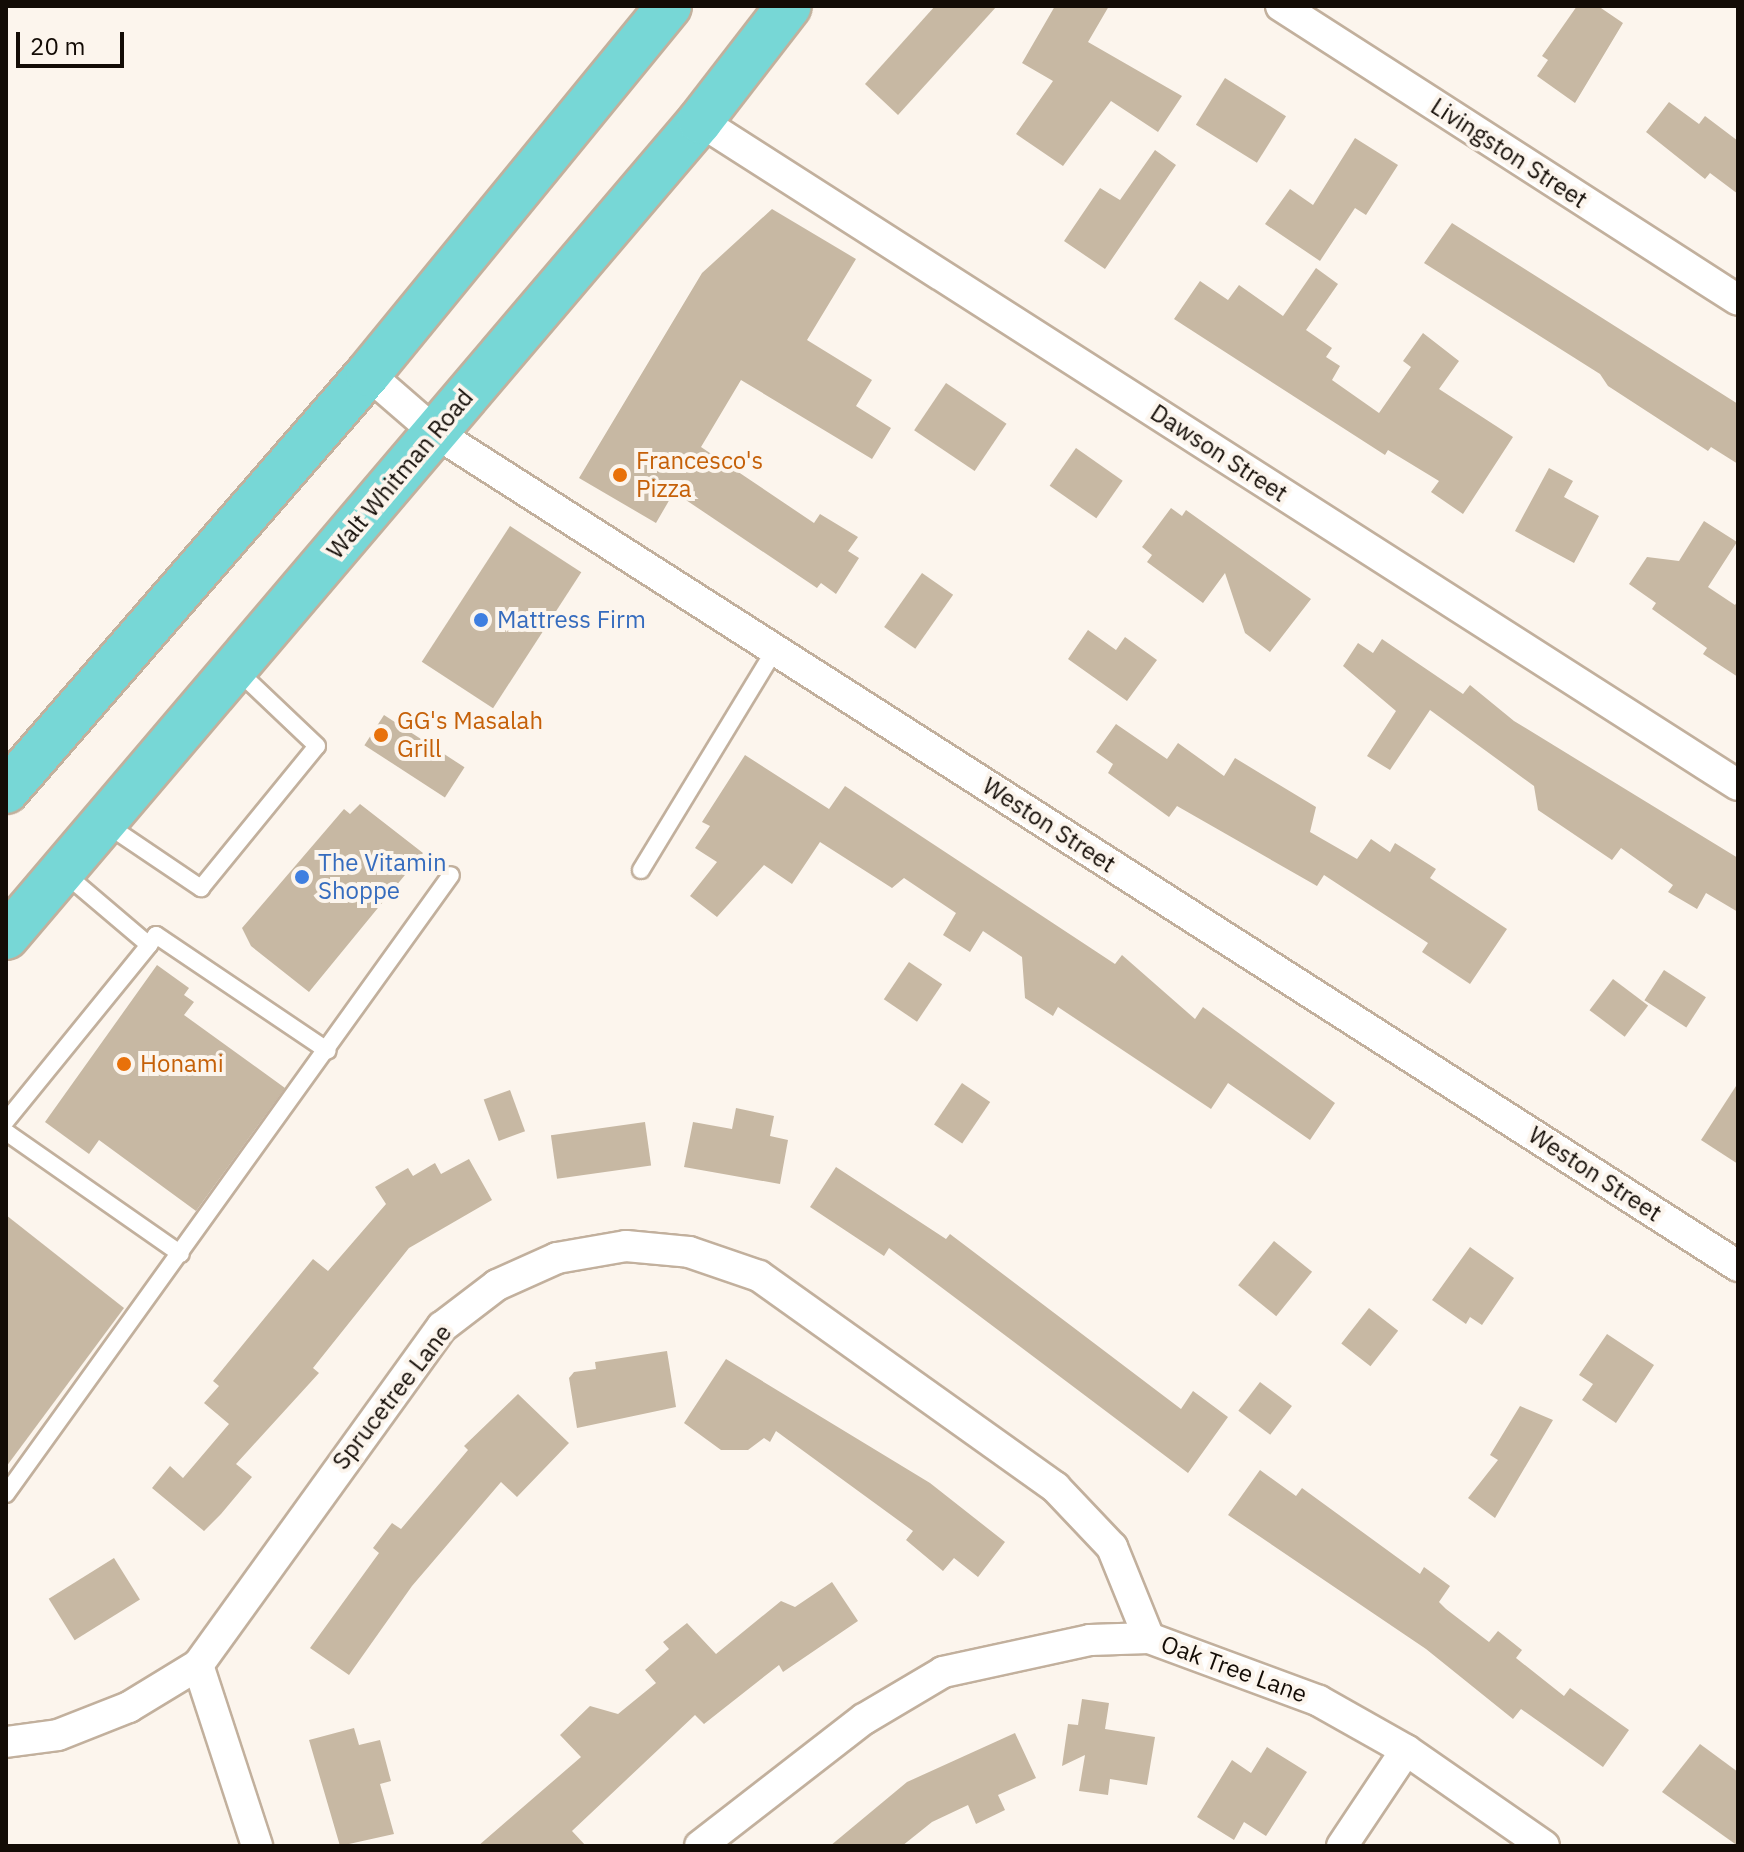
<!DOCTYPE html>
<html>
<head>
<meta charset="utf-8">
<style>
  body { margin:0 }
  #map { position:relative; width:1744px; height:1852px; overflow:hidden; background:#fcf5ed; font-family:"IBM Plex Sans",sans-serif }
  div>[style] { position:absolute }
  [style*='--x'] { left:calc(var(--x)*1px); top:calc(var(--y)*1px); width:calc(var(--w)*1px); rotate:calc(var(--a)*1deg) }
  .building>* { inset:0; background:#c7b8a3; transform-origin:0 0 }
  .roads { filter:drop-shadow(2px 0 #c2b09d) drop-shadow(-2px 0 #c2b09d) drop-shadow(0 2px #c2b09d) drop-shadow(0 -2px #c2b09d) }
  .lane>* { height:16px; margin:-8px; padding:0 8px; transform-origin:8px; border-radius:8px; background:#fff }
  .street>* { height:30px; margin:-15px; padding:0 15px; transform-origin:15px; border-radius:15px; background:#fff }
  .primary>* { height:44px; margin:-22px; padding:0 22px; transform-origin:22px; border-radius:22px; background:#77d7d6 }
  .dots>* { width:22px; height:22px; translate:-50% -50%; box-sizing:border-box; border:4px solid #fcf5ed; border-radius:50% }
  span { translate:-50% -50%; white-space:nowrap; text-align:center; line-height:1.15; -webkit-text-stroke:8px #fcf5ed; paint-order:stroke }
  .street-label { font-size:24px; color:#130c06 }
  .food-label { font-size:24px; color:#c56008 }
  .left { translate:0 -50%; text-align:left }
  .shop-label { font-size:24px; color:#366cbe }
  .frame { position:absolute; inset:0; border:8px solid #130c06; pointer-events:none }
  .scale { position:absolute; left:16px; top:32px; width:108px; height:36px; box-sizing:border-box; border:4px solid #130c06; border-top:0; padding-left:10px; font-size:24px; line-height:28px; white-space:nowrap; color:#130c06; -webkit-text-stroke:6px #fcf5ed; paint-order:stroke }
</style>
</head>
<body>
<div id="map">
  <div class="building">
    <i style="clip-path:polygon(935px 6px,997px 6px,898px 115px,865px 84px)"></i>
    <i style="clip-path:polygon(1055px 6px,1109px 6px,1088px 42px,1182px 96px,1158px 132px,1111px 101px,1063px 166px,1016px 134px,1053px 81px,1022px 63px)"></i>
    <i style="clip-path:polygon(1577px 6px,1598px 6px,1623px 23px,1575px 103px,1537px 76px,1548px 60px,1542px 56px)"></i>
    <i style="left:1225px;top:78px;width:72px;height:55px;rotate:32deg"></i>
    <i style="clip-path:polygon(1669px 102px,1699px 124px,1705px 116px,1738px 141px,1738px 194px,1710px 173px,1705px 179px,1646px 132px)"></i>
    <i style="clip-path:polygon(1355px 138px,1398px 165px,1366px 215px,1355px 208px,1320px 261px,1265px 224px,1290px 189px,1313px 205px)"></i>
    <i style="clip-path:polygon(1155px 150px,1176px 165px,1105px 269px,1064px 241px,1100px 188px,1120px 200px)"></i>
    <i style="clip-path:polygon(772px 209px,856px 259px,807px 340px,872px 380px,856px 406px,891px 428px,872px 459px,741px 380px,701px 447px,814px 523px,820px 514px,858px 537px,848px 551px,859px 558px,836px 594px,821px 583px,817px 588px,674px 492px,656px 523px,579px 478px,702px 273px)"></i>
    <i style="clip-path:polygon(1452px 223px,1738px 404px,1738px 464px,1711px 447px,1708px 451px,1608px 386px,1600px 374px,1424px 263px)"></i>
    <i style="clip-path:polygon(1316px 268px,1338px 284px,1306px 330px,1332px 348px,1326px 357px,1340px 366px,1332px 380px,1379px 413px,1411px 367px,1403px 361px,1423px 333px,1459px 361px,1439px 389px,1513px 437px,1463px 514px,1431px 492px,1439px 481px,1388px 450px,1385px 455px,1174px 319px,1200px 281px,1228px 300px,1239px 285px,1283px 316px)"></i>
    <i style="left:946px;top:383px;width:73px;height:57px;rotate:34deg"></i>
    <i style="left:1076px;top:448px;width:57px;height:46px;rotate:35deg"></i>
    <i style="clip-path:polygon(1549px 468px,1573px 481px,1564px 497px,1599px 516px,1574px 563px,1515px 531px)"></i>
    <i style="clip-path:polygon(1171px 508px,1182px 516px,1186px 510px,1311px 599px,1270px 652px,1245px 633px,1225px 573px,1203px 603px,1147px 562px,1152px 555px,1142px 547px)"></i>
    <i style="clip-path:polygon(1704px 521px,1737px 542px,1708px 587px,1735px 605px,1738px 600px,1738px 677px,1703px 654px,1707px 648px,1652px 609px,1656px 603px,1629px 584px,1647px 557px,1679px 561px)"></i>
    <i style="left:510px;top:526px;width:85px;height:162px;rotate:33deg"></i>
    <i style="left:922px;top:573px;width:38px;height:66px;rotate:35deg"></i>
    <i style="clip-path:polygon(1088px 630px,1116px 650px,1125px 637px,1157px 660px,1127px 701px,1068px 659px)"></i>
    <i style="clip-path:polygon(1382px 639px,1463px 694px,1470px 685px,1514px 721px,1738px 858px,1738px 912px,1706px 893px,1697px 909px,1668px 892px,1673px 885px,1621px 848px,1612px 860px,1538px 810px,1534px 786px,1430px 710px,1390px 770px,1367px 756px,1396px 711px,1343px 666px,1358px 643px,1373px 653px)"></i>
    <i style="left:384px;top:715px;width:96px;height:36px;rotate:33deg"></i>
    <i style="clip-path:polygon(1116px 724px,1167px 759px,1178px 743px,1224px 776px,1235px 758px,1316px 807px,1310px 832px,1357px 859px,1371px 839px,1390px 852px,1395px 843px,1436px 869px,1430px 878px,1507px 929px,1470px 984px,1422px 952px,1428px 943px,1324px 875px,1317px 886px,1177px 806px,1169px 817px,1108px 773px,1113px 764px,1096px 752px)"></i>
    <i style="clip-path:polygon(745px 755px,829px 809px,845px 786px,1115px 964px,1122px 955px,1195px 1019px,1203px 1007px,1335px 1103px,1310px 1140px,1228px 1083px,1211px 1109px,1058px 1007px,1053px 1016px,1025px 998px,1022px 957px,983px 931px,970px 952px,943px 935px,956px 913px,904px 878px,892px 888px,820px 842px,792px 884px,764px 865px,717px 917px,690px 896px,717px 862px,695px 848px,710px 826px,702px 822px)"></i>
    <i style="clip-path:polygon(360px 804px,423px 853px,309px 992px,251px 946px,242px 928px,344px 809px,350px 814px)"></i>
    <i style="left:909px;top:962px;width:40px;height:45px;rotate:34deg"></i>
    <i style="clip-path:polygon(157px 965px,189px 988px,184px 995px,194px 1002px,184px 1015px,285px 1088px,196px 1211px,99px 1140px,89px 1154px,45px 1122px)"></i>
    <i style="left:1664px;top:970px;width:50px;height:36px;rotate:33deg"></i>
    <i style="left:1613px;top:979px;width:44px;height:39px;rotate:37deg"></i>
    <i style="left:962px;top:1083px;width:34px;height:50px;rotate:34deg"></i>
    <i style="clip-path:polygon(1738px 1083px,1738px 1164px,1701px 1140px)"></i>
    <i style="left:510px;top:1090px;width:44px;height:28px;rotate:70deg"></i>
    <i style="clip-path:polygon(736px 1108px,774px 1116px,770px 1136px,788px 1140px,780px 1184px,684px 1167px,693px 1122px,732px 1129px)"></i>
    <i style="left:645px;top:1122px;width:44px;height:95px;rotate:82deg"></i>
    <i style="clip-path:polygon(469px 1159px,492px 1200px,409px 1248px,313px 1368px,319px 1373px,236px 1464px,252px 1477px,221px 1514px,204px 1531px,152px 1488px,170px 1466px,183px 1478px,229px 1424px,204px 1403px,219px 1386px,213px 1381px,313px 1259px,328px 1271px,386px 1204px,375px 1187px,408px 1168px,413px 1176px,435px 1163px,441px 1174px)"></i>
    <i style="clip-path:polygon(836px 1167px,946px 1239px,950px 1234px,1181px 1409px,1193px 1391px,1228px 1417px,1188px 1473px,889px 1248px,884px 1256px,810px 1207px)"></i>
    <i style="clip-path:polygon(6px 1215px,124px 1308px,6px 1467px)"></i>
    <i style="left:1274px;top:1241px;width:49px;height:57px;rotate:39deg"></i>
    <i style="clip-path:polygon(1470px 1247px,1514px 1278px,1482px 1325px,1470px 1317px,1466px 1324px,1432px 1300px)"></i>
    <i style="left:1369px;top:1308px;width:37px;height:45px;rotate:38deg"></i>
    <i style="clip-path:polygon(1607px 1334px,1654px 1365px,1616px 1423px,1582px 1400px,1593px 1384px,1579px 1375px)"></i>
    <i style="clip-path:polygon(667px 1351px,676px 1407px,577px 1428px,569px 1378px,574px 1372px,596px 1369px,595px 1362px)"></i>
    <i style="clip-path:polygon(726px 1359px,930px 1483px,1005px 1542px,978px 1577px,954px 1558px,943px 1571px,906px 1540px,913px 1531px,776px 1431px,770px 1442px,764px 1438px,748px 1450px,721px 1450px,684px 1423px)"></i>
    <i style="left:1260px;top:1382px;width:40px;height:36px;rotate:37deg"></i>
    <i style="clip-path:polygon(518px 1394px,569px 1443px,517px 1497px,501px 1482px,412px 1586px,349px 1675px,310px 1648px,379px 1553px,373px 1548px,392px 1523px,401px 1529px,468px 1450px,464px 1446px)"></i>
    <i style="clip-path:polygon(1520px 1406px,1553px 1420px,1495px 1518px,1468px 1498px,1498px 1460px,1490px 1455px)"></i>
    <i style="clip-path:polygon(1260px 1470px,1296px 1496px,1302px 1488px,1420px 1574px,1424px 1567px,1450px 1586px,1439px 1602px,1446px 1609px,1489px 1642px,1498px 1631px,1522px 1650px,1516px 1658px,1564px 1696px,1570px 1688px,1629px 1730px,1603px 1767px,1521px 1709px,1513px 1719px,1426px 1649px,1228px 1515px)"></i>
    <i style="left:114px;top:1558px;width:49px;height:77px;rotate:58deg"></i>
    <i style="clip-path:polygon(832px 1582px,858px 1621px,783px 1672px,779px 1665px,704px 1724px,695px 1715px,572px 1831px,586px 1846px,478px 1846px,581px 1757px,560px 1735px,590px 1706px,618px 1714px,656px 1683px,645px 1670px,669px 1649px,663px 1642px,687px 1623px,716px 1654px,781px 1601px,795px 1607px)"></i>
    <i style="clip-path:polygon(1082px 1699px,1109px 1703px,1105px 1729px,1155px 1737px,1147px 1785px,1110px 1779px,1108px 1795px,1079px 1791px,1085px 1755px,1062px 1766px,1068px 1724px,1078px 1725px)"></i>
    <i style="clip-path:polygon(354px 1728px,359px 1745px,380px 1740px,391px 1781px,380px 1784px,394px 1834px,340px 1846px,309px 1740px)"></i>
    <i style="clip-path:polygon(1015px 1733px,1036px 1778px,998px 1795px,1005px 1810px,976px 1824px,968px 1805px,932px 1822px,902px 1846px,830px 1846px,907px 1782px)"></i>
    <i style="clip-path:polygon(1700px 1744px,1738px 1772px,1738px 1846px,1662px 1792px)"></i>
    <i style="clip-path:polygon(1267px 1747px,1307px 1772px,1266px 1836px,1244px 1822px,1234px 1840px,1197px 1817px,1232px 1760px,1251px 1773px)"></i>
  </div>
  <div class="roads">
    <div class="lane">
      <i style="--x:106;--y:824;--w:115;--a:34"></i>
      <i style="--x:201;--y:888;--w:183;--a:-50.8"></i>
      <i style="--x:317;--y:746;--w:110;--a:-136.5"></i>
      <i style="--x:641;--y:870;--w:258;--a:-58.7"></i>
      <i style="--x:149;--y:945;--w:12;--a:-55"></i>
      <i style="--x:156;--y:935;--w:207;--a:34"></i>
      <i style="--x:6;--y:1121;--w:227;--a:-50.9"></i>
      <i style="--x:149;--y:945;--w:111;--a:-139.7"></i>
      <i style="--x:6;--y:1132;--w:213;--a:34.9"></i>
      <i style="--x:6;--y:1494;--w:762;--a:-54.29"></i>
    </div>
    <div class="street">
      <i style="--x:1281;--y:6;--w:543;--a:32.75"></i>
      <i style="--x:700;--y:121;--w:1232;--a:32.61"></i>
      <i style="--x:368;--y:374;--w:90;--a:40.9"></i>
      <i style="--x:436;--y:433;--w:1546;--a:32.61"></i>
      <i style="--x:198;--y:1665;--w:190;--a:71.9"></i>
      <i style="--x:6;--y:1742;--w:52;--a:-7.7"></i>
      <i style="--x:58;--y:1735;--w:76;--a:-21.5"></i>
      <i style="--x:129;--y:1707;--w:81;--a:-31.3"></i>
      <i style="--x:198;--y:1665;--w:417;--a:-54.2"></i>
      <i style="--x:442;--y:1327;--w:69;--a:-37.4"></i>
      <i style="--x:497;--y:1285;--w:66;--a:-24.2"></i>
      <i style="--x:557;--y:1258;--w:70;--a:-9.9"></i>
      <i style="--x:626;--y:1246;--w:63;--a:5.4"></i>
      <i style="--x:689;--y:1252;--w:74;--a:18.9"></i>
      <i style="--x:759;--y:1276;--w:364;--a:35.5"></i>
      <i style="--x:1055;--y:1487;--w:83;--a:46.5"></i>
      <i style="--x:1112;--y:1547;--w:98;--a:67.9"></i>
      <i style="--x:700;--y:1846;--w:207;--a:-37.8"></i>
      <i style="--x:864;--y:1719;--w:92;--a:-30.7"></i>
      <i style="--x:943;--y:1672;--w:150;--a:-12.3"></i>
      <i style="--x:1090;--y:1640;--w:59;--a:-1.9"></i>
      <i style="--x:1149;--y:1638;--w:181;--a:20.3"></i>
      <i style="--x:1319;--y:1701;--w:100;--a:29.4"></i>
      <i style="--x:1406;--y:1750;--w:168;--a:34.8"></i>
      <i style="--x:1342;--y:1846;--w:115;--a:-56.3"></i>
    </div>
    <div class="primary">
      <i style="--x:6;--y:791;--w:552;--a:-49.04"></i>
      <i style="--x:368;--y:374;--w:475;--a:-50.7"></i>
      <i style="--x:6;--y:937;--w:1071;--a:-49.62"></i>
      <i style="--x:700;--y:121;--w:145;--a:-52.3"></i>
    </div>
  </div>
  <div class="dots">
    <i style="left:620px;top:475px;background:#e8710a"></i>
    <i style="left:481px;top:620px;background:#3f7fe0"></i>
    <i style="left:381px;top:735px;background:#e8710a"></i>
    <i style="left:302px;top:877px;background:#3f7fe0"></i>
    <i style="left:124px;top:1064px;background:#e8710a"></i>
  </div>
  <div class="street-label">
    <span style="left:1509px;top:153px;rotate:33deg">Livingston Street</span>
    <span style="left:1219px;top:453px;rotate:33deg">Dawson Street</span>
    <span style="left:400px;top:474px;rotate:-50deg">Walt Whitman Road</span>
    <span style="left:1049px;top:825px;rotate:33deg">Weston Street</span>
    <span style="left:1595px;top:1174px;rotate:33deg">Weston Street</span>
    <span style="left:392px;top:1397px;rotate:-52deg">Sprucetree Lane</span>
    <span style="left:1234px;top:1669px;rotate:20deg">Oak Tree Lane</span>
  </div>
  <div class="food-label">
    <span class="left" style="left:636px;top:475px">Francesco's<br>Pizza</span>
    <span class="left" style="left:397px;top:735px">GG's Masalah<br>Grill</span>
    <span class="left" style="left:140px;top:1064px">Honami</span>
  </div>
  <div class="shop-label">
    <span class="left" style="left:497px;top:620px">Mattress Firm</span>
    <span class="left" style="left:318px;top:877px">The Vitamin<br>Shoppe</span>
  </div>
  <div class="frame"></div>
  <div class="scale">20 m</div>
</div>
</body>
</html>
